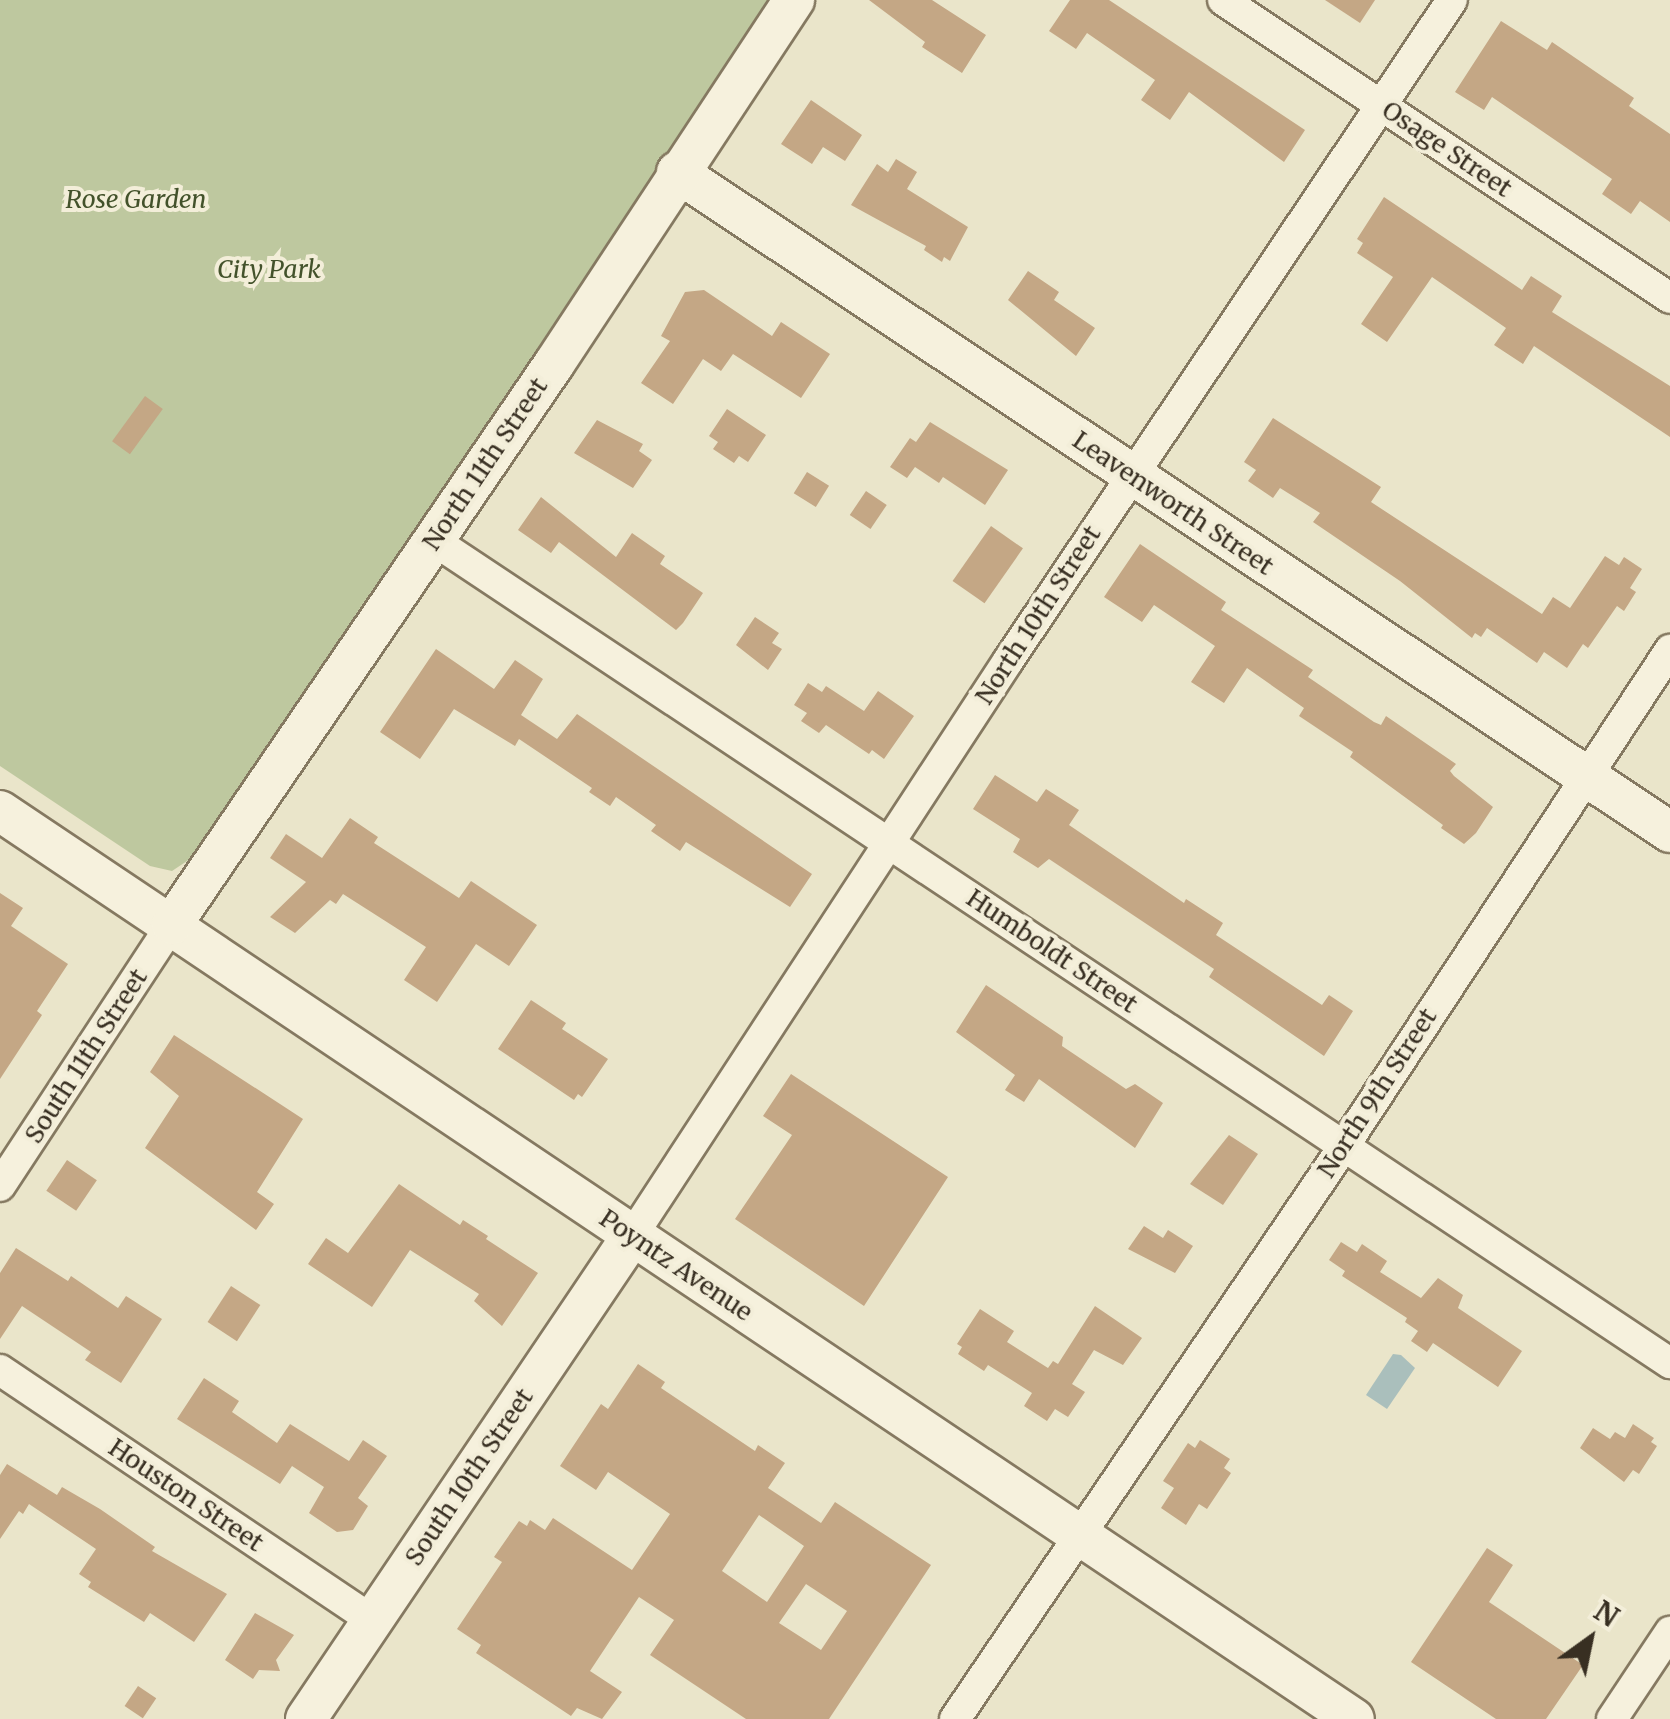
<!DOCTYPE html>
<html>
<head>
<meta charset="utf-8">
<style>
  body { margin:0 }
  #map { position:relative; width:1670px; height:1719px; overflow:hidden; background:#eae5ca; font-family:Merriweather,serif }
  div>[style] { position:absolute }
  [style*='--x'] { left:calc(var(--x)*1px); top:calc(var(--y)*1px); width:calc(var(--w)*1px); rotate:calc(var(--a)*1deg) }
  .green>* { inset:0; background:#bec89f }
  .water>* { inset:0; background:#aabfbc }
  .building>* { inset:0; background:#c4a785; transform-origin:0 0 }
  .roads { filter:drop-shadow(2px 0 #857961) drop-shadow(-2px 0 #857961) drop-shadow(0 2px #857961) drop-shadow(0 -2px #857961) }
  .street>* { height:30px; margin:-15px; padding:0 15px; transform-origin:15px; border-radius:15px; background:#f6f1dd }
  .secondary>* { height:40px; margin:-20px; padding:0 20px; transform-origin:20px; border-radius:20px; background:#f6f1dd }
  span { translate:-50% -50%; white-space:nowrap; text-align:center; line-height:1.15; -webkit-text-stroke:8px #f3eed9; paint-order:stroke }
  .street-label { font-size:25px; color:#382f22 }
  .park-label { font-size:25px; color:#43522b; font-style:italic }
  .north { position:absolute; left:1540px; top:1589px; width:100px; height:100px; -webkit-text-stroke:8px #f3eed9; paint-order:stroke; rotate:33deg; font-size:28px; font-weight:700; line-height:40px; text-align:center; color:#382f22 }
  .north::after { content:''; display:block; margin:auto; width:35px; height:45px; background:#382f22; clip-path:polygon(50% 0,100% 100%,50% 72%,0 100%) }
</style>
</head>
<body>
<div id="map">
  <div class="green">
    <i style="clip-path:polygon(0 0,775px 0,540px 350px,362px 605px,199px 853px,172px 871px,150px 866px,0 766px)"></i>
  </div>
  <div class="water">
    <i style="clip-path:polygon(1393px 1354px,1401px 1355px,1415px 1368px,1387px 1409px,1366px 1395px)"></i>
  </div>
  <div class="building">
    <i style="clip-path:polygon(869px 0,932px 0,986px 35px,962px 73px,922px 47px,925px 42px)"></i>
    <i style="clip-path:polygon(1070px 0,1109px 0,1305px 130px,1284px 162px,1189px 92px,1170px 120px,1141px 100px,1155px 80px,1087px 33px,1076px 49px,1049px 31px)"></i>
    <i style="clip-path:polygon(1325px 0,1375px 0,1360px 23px)"></i>
    <i style="clip-path:polygon(1501px 21px,1547px 50px,1552px 42px,1634px 98px,1629px 106px,1670px 134px,1670px 222px,1640px 201px,1631px 214px,1602px 194px,1612px 179px,1492px 97px,1484px 110px,1455px 92px)"></i>
    <i style="clip-path:polygon(811px 100px,862px 135px,845px 161px,823px 147px,812px 164px,781px 144px)"></i>
    <i style="clip-path:polygon(896px 159px,917px 172px,907px 189px,968px 227px,950px 261px,944px 257px,942px 262px,924px 250px,926px 246px,851px 205px,877px 164px,888px 172px)"></i>
    <i style="clip-path:polygon(1384px 197px,1522px 290px,1531px 276px,1562px 296px,1552px 312px,1670px 386px,1670px 437px,1534px 346px,1523px 364px,1494px 345px,1506px 328px,1432px 277px,1387px 342px,1361px 324px,1393px 277px,1357px 253px,1363px 243px,1357px 239px)"></i>
    <i style="clip-path:polygon(1028px 271px,1059px 292px,1054px 300px,1095px 328px,1076px 356px,1008px 300px)"></i>
    <i style="clip-path:polygon(704px 290px,772px 336px,781px 322px,830px 354px,801px 398px,733px 354px,721px 371px,703px 359px,673px 404px,641px 383px,670px 341px,661px 336px,685px 292px)"></i>
    <i style="left:145px;top:396px;width:22px;height:56px;rotate:36deg"></i>
    <i style="clip-path:polygon(727px 409px,766px 435px,748px 462px,739px 456px,734px 463px,713px 449px,718px 442px,709px 436px)"></i>
    <i style="clip-path:polygon(1273px 418px,1381px 487px,1371px 502px,1542px 614px,1553px 597px,1570px 608px,1605px 556px,1619px 565px,1624px 557px,1642px 569px,1630px 588px,1636px 592px,1624px 611px,1617px 606px,1588px 648px,1583px 644px,1567px 668px,1544px 652px,1537px 663px,1487px 628px,1481px 637px,1475px 633px,1472px 638px,1400px 581px,1313px 522px,1320px 513px,1280px 488px,1273px 498px,1248px 481px,1256px 470px,1244px 462px)"></i>
    <i style="clip-path:polygon(597px 420px,643px 444px,639px 451px,652px 460px,633px 488px,574px 453px)"></i>
    <i style="clip-path:polygon(930px 422px,1008px 470px,985px 505px,943px 477px,939px 483px,915px 467px,907px 478px,890px 467px,910px 438px,916px 442px)"></i>
    <i style="left:807px;top:472px;width:26px;height:25px;rotate:32deg"></i>
    <i style="left:866px;top:491px;width:25px;height:29px;rotate:34deg"></i>
    <i style="clip-path:polygon(541px 497px,616px 557px,632px 533px,665px 556px,660px 564px,703px 593px,683px 623px,676px 630px,559px 542px,551px 553px,518px 530px)"></i>
    <i style="left:991px;top:526px;width:39px;height:67px;rotate:35deg"></i>
    <i style="clip-path:polygon(1140px 544px,1226px 602px,1221px 610px,1313px 670px,1308px 677px,1374px 722px,1381px 725px,1386px 716px,1456px 764px,1450px 771px,1454px 776px,1493px 807px,1476px 833px,1464px 844px,1441px 828px,1443px 825px,1350px 757px,1353px 752px,1299px 716px,1304px 708px,1247px 668px,1224px 703px,1191px 682px,1215px 646px,1154px 605px,1142px 622px,1104px 597px)"></i>
    <i style="clip-path:polygon(755px 617px,779px 633px,772px 643px,782px 649px,768px 670px,736px 645px)"></i>
    <i style="clip-path:polygon(436px 649px,494px 689px,515px 660px,543px 679px,521px 715px,557px 739px,577px 714px,812px 874px,790px 907px,686px 842px,680px 851px,651px 831px,656px 825px,616px 797px,610px 806px,589px 792px,592px 788px,519px 739px,515px 746px,454px 709px,420px 759px,380px 732px)"></i>
    <i style="clip-path:polygon(808px 683px,822px 692px,826px 686px,864px 711px,878px 691px,914px 716px,884px 759px,872px 750px,869px 754px,826px 725px,819px 733px,801px 721px,807px 713px,794px 705px)"></i>
    <i style="clip-path:polygon(995px 775px,1037px 802px,1046px 789px,1079px 810px,1069px 825px,1184px 903px,1186px 899px,1223px 923px,1216px 935px,1322px 1005px,1329px 995px,1353px 1011px,1324px 1056px,1209px 977px,1214px 969px,1049px 859px,1038px 868px,1013px 852px,1020px 839px,973px 809px)"></i>
    <i style="clip-path:polygon(350px 818px,378px 837px,374px 843px,459px 898px,471px 881px,537px 925px,509px 966px,476px 944px,437px 1002px,404px 980px,426px 947px,343px 894px,336px 904px,330px 900px,295px 933px,270px 917px,306px 882px,270px 858px,286px 834px,322px 858px)"></i>
    <i style="clip-path:polygon(0 893px,23px 908px,11px 926px,68px 964px,37px 1011px,42px 1015px,0 1079px)"></i>
    <i style="clip-path:polygon(986px 985px,1063px 1037px,1062px 1046px,1126px 1089px,1135px 1084px,1163px 1103px,1135px 1148px,1039px 1079px,1024px 1102px,1005px 1090px,1015px 1075px,956px 1032px)"></i>
    <i style="clip-path:polygon(531px 1000px,566px 1023px,562px 1029px,608px 1059px,582px 1097px,578px 1094px,574px 1100px,498px 1049px)"></i>
    <i style="clip-path:polygon(174px 1035px,303px 1119px,257px 1192px,274px 1204px,256px 1230px,145px 1148px,179px 1096px,150px 1072px)"></i>
    <i style="clip-path:polygon(791px 1074px,948px 1177px,864px 1306px,735px 1219px,792px 1135px,763px 1116px)"></i>
    <i style="clip-path:polygon(1229px 1135px,1258px 1154px,1223px 1205px,1190px 1184px)"></i>
    <i style="left:67px;top:1160px;width:36px;height:37px;rotate:34deg"></i>
    <i style="clip-path:polygon(399px 1184px,460px 1225px,463px 1220px,488px 1236px,486px 1239px,538px 1273px,502px 1326px,474px 1301px,479px 1294px,410px 1250px,372px 1307px,308px 1264px,326px 1238px,348px 1253px)"></i>
    <i style="clip-path:polygon(1144px 1226px,1163px 1238px,1168px 1230px,1193px 1246px,1175px 1273px,1128px 1249px)"></i>
    <i style="clip-path:polygon(1341px 1242px,1357px 1252px,1362px 1244px,1387px 1261px,1380px 1272px,1421px 1298px,1438px 1278px,1463px 1295px,1458px 1308px,1522px 1351px,1498px 1387px,1433px 1343px,1427px 1352px,1411px 1341px,1418px 1331px,1405px 1322px,1407px 1318px,1342px 1276px,1345px 1271px,1329px 1260px)"></i>
    <i style="clip-path:polygon(16px 1248px,68px 1281px,71px 1276px,118px 1308px,126px 1296px,162px 1319px,121px 1383px,85px 1360px,91px 1352px,22px 1306px,0 1339px,0 1273px)"></i>
    <i style="left:231px;top:1286px;width:35px;height:43px;rotate:33deg"></i>
    <i style="clip-path:polygon(1095px 1306px,1142px 1338px,1123px 1365px,1094px 1350px,1072px 1384px,1085px 1392px,1068px 1417px,1055px 1409px,1047px 1421px,1024px 1406px,1032px 1393px,988px 1365px,984px 1371px,958px 1354px,962px 1347px,957px 1344px,980px 1309px,1014px 1331px,1007px 1342px,1048px 1368px,1053px 1361px,1058px 1364px)"></i>
    <i style="clip-path:polygon(evenodd,638px 1364px,665px 1382px,661px 1388px,755px 1451px,758px 1445px,785px 1463px,768px 1488px,821px 1523px,835px 1502px,931px 1565px,829px 1719px,746px 1719px,650px 1655px,674px 1620px,639px 1597px,590px 1671px,622px 1692px,602px 1719px,577px 1708px,571px 1716px,476px 1653px,481px 1645px,457px 1629px,502px 1562px,494px 1557px,519px 1521px,527px 1526px,530px 1520px,545px 1530px,553px 1518px,632px 1570px,670px 1514px,608px 1472px,596px 1490px,560px 1466px,601px 1404px,608px 1409px,638px 1364px,759px 1515px,804px 1546px,767px 1602px,722px 1571px,759px 1515px,638px 1364px,806px 1584px,847px 1611px,821px 1650px,779px 1623px,806px 1584px)"></i>
    <i style="clip-path:polygon(204px 1378px,239px 1401px,232px 1412px,277px 1443px,290px 1424px,349px 1461px,363px 1440px,387px 1456px,358px 1498px,368px 1506px,353px 1530px,337px 1532px,309px 1513px,324px 1487px,292px 1466px,280px 1484px,177px 1419px)"></i>
    <i style="clip-path:polygon(1633px 1424px,1654px 1438px,1651px 1442px,1657px 1446px,1639px 1474px,1633px 1470px,1624px 1482px,1580px 1448px,1593px 1428px,1610px 1439px,1615px 1432px,1625px 1438px)"></i>
    <i style="clip-path:polygon(1200px 1440px,1230px 1459px,1224px 1468px,1231px 1473px,1207px 1509px,1199px 1504px,1186px 1525px,1161px 1508px,1174px 1488px,1163px 1481px,1188px 1443px,1195px 1448px)"></i>
    <i style="clip-path:polygon(7px 1464px,57px 1495px,62px 1487px,100px 1509px,155px 1547px,152px 1551px,227px 1594px,194px 1642px,150px 1613px,144px 1622px,88px 1587px,91px 1582px,79px 1574px,96px 1549px,29px 1504px,23px 1514px,19px 1511px,0 1539px,0 1475px)"></i>
    <i style="clip-path:polygon(1487px 1548px,1513px 1565px,1489px 1602px,1583px 1665px,1546px 1719px,1496px 1719px,1411px 1662px)"></i>
    <i style="clip-path:polygon(255px 1613px,294px 1635px,276px 1660px,280px 1671px,259px 1670px,253px 1679px,225px 1660px)"></i>
    <i style="left:138px;top:1686px;width:22px;height:24px;rotate:34deg"></i>
  </div>
  <div class="roads">
    <div class="street">
      <i style="--x:1223;--y:0;--w:537;--a:33.69"></i>
      <i style="--x:433;--y:540;--w:1486;--a:33.64"></i>
      <i style="--x:0;--y:1186;--w:313;--a:-56.7"></i>
      <i style="--x:632;--y:1236;--w:687;--a:-56.82"></i>
      <i style="--x:1008;--y:661;--w:796;--a:-56.11"></i>
      <i style="--x:0;--y:1370;--w:448;--a:33.9"></i>
      <i style="--x:955;--y:1719;--w:693;--a:-55.83"></i>
      <i style="--x:1344;--y:1146;--w:594;--a:-56.68"></i>
      <i style="--x:1612;--y:1719;--w:105;--a:-56.3"></i>
    </div>
    <div class="secondary">
      <i style="--x:677;--y:172;--w:1192;--a:33.61"></i>
      <i style="--x:0;--y:811;--w:1630;--a:33.85"></i>
      <i style="--x:172;--y:924;--w:678;--a:-55.7"></i>
      <i style="--x:554;--y:364;--w:436;--a:-56.6"></i>
      <i style="--x:306;--y:1719;--w:583;--a:-55.98"></i>
    </div>
  </div>
  <div class="street-label">
    <span style="left:1447px;top:149px;rotate:34deg">Osage Street</span>
    <span style="left:485px;top:464px;rotate:-56deg">North 11th Street</span>
    <span style="left:1173px;top:503px;rotate:34deg">Leavenworth Street</span>
    <span style="left:1038px;top:615px;rotate:-57deg">North 10th Street</span>
    <span style="left:1052px;top:951px;rotate:34deg">Humboldt Street</span>
    <span style="left:86px;top:1056px;rotate:-57deg">South 11th Street</span>
    <span style="left:1377px;top:1093px;rotate:-57deg">North 9th Street</span>
    <span style="left:676px;top:1265px;rotate:34deg">Poyntz Avenue</span>
    <span style="left:469px;top:1477px;rotate:-56deg">South 10th Street</span>
    <span style="left:186px;top:1495px;rotate:34deg">Houston Street</span>
  </div>
  <div class="park-label">
    <span style="left:136px;top:199px">Rose Garden</span>
    <span style="left:269px;top:269px">City Park</span>
  </div>
  <div class="north">N</div>
</div>
</body>
</html>
